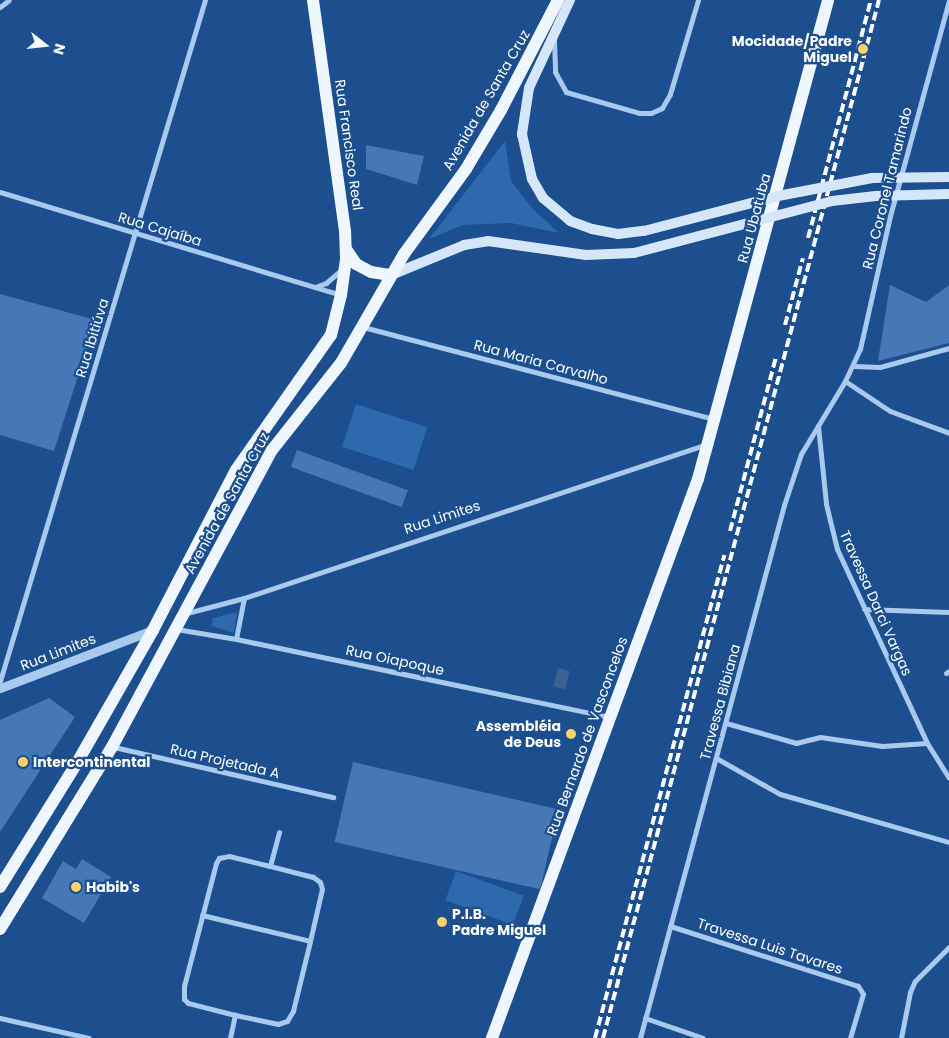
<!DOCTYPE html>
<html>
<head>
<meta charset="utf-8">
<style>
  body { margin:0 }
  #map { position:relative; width:949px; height:1038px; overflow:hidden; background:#1b4f8f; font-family:Poppins,sans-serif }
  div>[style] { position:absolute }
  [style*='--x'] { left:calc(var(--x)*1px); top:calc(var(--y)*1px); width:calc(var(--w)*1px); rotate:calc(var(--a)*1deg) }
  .green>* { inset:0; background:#2e69ad; transform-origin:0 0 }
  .water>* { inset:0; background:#3c6290; transform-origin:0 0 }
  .building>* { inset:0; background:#4478b7; transform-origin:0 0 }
  .minor>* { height:5px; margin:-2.5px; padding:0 2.5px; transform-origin:2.5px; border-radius:2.5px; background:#a9c9ee }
  .tertiary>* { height:9px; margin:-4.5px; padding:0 4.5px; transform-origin:4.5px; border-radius:4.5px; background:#a9c9ee }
  .secondary>* { height:10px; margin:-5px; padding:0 5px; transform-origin:5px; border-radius:5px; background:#d6e6fa }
  .primary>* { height:12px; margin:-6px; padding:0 6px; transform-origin:6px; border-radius:6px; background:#f0f6ff }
  .rail>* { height:4px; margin-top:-2px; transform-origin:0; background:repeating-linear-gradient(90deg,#fff 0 9px,transparent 0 13px) }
  .secondary-bridge>* { height:10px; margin:-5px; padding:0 5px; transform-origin:5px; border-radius:5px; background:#d6e6fa }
  .dots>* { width:14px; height:14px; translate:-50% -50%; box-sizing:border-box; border:2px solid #1b4f8f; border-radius:50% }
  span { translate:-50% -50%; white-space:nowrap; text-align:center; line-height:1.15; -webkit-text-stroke:4.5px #1b4f8f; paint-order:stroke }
  .poi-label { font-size:14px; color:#fff; font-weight:700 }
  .right { translate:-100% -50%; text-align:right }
  .left { translate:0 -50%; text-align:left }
  .street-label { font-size:14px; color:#fff }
  .north { position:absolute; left:20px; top:20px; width:50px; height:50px; -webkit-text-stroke:4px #1b4f8f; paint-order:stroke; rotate:106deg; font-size:14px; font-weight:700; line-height:20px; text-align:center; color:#fff }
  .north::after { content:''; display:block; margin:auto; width:18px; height:22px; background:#fff; clip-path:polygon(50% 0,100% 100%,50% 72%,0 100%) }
</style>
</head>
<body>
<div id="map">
  <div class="green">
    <i style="clip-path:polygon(505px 141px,511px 181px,532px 208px,559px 233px,511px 223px,463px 225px,429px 239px)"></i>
    <i style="left:356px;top:404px;width:75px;height:45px;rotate:18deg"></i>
    <i style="clip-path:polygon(237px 612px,234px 633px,212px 626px,213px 618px)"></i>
    <i style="left:456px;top:871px;width:72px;height:31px;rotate:20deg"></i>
  </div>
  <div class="water">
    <i style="left:558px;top:668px;width:12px;height:19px;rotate:14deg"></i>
  </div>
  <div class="building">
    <i style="clip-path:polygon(366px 145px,424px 156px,417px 185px,366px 169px)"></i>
    <i style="clip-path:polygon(890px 285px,926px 302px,949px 285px,949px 343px,878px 361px)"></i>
    <i style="clip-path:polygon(0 294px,96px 320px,54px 451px,0 435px)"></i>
    <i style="left:297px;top:450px;width:118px;height:18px;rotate:20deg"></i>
    <i style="clip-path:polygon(49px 698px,75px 717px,0 832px,0 720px)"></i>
    <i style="left:353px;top:762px;width:211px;height:82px;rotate:13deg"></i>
    <i style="clip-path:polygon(82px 859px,111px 877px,84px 923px,42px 898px,63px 861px,76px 869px)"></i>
  </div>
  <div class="minor">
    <i style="--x:0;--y:7;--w:11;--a:-38"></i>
    <i style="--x:554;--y:40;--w:32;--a:88"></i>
    <i style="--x:555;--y:72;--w:23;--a:61"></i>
    <i style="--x:566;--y:92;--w:76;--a:16"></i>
    <i style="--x:639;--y:113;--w:12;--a:0"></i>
    <i style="--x:651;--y:113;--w:12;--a:-24"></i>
    <i style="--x:662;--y:108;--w:16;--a:-60"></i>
    <i style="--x:670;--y:94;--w:98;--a:-73.4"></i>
    <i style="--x:0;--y:192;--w:356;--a:16.8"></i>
    <i style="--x:315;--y:287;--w:12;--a:-20"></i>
    <i style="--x:326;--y:283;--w:20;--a:-41"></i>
    <i style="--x:363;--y:327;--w:362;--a:14.7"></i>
    <i style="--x:854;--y:366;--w:26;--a:2"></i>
    <i style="--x:880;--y:367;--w:72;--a:-15.4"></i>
    <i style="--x:845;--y:381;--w:54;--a:33.7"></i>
    <i style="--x:890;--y:411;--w:63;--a:20.4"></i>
    <i style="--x:818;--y:426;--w:78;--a:84.1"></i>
    <i style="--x:826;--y:504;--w:46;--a:76.3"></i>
    <i style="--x:837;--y:549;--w:214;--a:65.1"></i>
    <i style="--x:927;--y:743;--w:41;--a:57.8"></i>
    <i style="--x:864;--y:609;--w:85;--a:2"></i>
    <i style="--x:187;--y:613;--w:59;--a:-14.7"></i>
    <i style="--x:244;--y:598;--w:487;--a:-18.4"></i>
    <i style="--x:176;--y:629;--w:61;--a:9.5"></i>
    <i style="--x:236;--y:639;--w:381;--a:11.8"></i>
    <i style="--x:236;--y:639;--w:42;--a:-79"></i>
    <i style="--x:946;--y:673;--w:4;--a:-34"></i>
    <i style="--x:0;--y:681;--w:711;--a:-73.25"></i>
    <i style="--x:726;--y:723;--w:73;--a:15.9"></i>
    <i style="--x:796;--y:743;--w:25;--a:-14"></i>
    <i style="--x:820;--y:737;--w:63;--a:8.3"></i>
    <i style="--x:882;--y:746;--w:45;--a:-3.8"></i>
    <i style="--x:114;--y:747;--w:225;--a:12.9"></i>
    <i style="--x:716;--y:758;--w:73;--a:29.4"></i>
    <i style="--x:780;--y:794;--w:176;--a:15.9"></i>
    <i style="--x:202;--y:915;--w:111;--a:13.5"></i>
    <i style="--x:670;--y:926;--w:197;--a:17.7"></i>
    <i style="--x:858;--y:986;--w:9;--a:58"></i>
    <i style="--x:863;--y:994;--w:46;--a:106.5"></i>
    <i style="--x:235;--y:1015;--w:44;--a:11.8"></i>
    <i style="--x:278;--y:1024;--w:9;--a:-18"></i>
    <i style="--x:287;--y:1021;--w:12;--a:-59"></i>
    <i style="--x:293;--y:1011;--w:72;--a:-76.3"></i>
    <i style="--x:310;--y:941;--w:53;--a:-77"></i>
    <i style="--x:322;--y:889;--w:7;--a:-106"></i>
    <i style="--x:320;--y:882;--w:9;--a:-144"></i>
    <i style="--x:313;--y:877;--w:44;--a:-165.7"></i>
    <i style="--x:0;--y:1018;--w:91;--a:12.7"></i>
    <i style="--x:645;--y:1018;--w:61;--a:19"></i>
    <i style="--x:230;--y:1038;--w:24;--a:-78"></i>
    <i style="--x:235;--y:1015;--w:49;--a:-165.7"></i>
    <i style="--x:188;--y:1003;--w:6;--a:-135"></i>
    <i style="--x:184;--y:999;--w:13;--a:-90"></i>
    <i style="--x:184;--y:986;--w:127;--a:-75.4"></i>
    <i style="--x:216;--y:863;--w:6;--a:-59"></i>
    <i style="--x:219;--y:858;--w:10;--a:-11"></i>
    <i style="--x:229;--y:856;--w:42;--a:13.7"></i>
    <i style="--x:270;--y:866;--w:35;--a:-75"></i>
    <i style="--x:640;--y:1038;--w:552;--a:-74.88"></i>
    <i style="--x:784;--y:505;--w:54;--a:-71.6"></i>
    <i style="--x:801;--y:454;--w:85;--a:-58.9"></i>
    <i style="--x:845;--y:381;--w:35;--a:-65"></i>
    <i style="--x:860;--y:349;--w:136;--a:-77.3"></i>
    <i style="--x:890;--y:216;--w:224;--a:-74.7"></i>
    <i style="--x:901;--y:1038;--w:47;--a:-78.9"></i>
    <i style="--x:910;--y:992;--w:12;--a:-66"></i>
    <i style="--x:915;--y:981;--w:48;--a:-45"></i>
  </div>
  <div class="tertiary">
    <i style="--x:0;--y:688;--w:164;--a:-20.8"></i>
  </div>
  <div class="secondary">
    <i style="--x:570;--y:0;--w:97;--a:115"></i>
    <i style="--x:529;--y:88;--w:47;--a:98.7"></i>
    <i style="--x:522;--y:134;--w:46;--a:77.5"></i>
    <i style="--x:532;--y:179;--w:22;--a:60"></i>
    <i style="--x:543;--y:198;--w:35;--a:40"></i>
    <i style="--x:570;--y:221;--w:23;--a:20"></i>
    <i style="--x:391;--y:275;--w:79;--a:-22.3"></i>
    <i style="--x:464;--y:245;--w:24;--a:-9"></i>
    <i style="--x:488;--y:241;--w:99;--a:8.1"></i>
  </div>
  <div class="primary">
    <i style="--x:346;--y:249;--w:18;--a:56"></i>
    <i style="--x:356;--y:264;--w:17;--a:28"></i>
    <i style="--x:371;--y:272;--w:20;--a:9"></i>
    <i style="--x:0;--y:887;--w:148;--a:-58.2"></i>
    <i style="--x:78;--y:761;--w:151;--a:-60.2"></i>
    <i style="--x:153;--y:630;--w:180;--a:-62.6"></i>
    <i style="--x:236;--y:470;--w:165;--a:-54.9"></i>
    <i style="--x:331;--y:335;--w:41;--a:-76"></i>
    <i style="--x:341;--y:295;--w:37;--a:-82"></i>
    <i style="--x:346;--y:258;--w:27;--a:-92"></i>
    <i style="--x:345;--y:231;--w:233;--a:-97.9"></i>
    <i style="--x:0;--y:929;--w:214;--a:-58.4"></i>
    <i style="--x:112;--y:747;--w:337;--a:-61.7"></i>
    <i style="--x:272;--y:450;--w:111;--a:-51.6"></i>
    <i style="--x:341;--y:363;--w:126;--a:-60"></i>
    <i style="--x:404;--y:254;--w:105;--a:-53.9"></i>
    <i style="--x:466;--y:169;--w:69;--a:-59.3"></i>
    <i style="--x:501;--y:110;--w:124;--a:-62.6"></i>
    <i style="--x:492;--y:1038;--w:596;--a:-69.77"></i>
    <i style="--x:698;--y:479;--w:496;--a:-74.8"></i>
  </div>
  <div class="rail">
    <i style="--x:808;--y:238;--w:246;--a:-75.2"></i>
    <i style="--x:785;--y:325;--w:69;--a:-75"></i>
    <i style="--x:730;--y:531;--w:180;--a:-75.2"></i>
    <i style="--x:595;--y:1038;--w:500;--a:-75"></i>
    <i style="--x:603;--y:1038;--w:1074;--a:-75.11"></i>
  </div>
  <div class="secondary-bridge">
    <i style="--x:592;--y:229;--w:26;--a:11"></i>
    <i style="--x:618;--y:234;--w:26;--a:-7"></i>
    <i style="--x:644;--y:231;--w:138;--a:-14.6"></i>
    <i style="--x:778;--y:196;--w:96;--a:-10.8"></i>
    <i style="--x:872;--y:178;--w:77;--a:-0.7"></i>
    <i style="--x:586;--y:255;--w:48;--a:-2.4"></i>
    <i style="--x:634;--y:253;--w:205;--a:-14.7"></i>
    <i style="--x:832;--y:201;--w:44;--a:-6.5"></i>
    <i style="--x:876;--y:196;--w:73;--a:-1.6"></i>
  </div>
  <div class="dots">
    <i style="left:863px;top:49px;background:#ffd166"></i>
    <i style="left:571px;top:734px;background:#ffd166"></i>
    <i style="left:23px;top:762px;background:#ffd166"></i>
    <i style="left:76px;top:887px;background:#ffd166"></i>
    <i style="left:442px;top:922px;background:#ffd166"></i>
  </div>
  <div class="poi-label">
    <span class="right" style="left:852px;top:49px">Mocidade/Padre<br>Miguel</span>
    <span class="right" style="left:561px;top:734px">Assembléia<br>de Deus</span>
    <span class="left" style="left:33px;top:762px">Intercontinental</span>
    <span class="left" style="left:86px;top:887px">Habib's</span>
    <span class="left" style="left:452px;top:922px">P.I.B.<br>Padre Miguel</span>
  </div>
  <div class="street-label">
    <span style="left:486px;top:100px;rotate:-60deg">Avenida de Santa Cruz</span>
    <span style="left:349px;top:145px;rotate:82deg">Rua Francisco Real</span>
    <span style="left:887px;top:188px;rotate:-76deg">Rua Coronel Tamarindo</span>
    <span style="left:754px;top:218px;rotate:-75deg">Rua Ubatuba</span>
    <span style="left:160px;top:229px;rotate:17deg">Rua Cajaíba</span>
    <span style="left:92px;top:338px;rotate:-73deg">Rua Ibitiúva</span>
    <span style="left:541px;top:362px;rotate:15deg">Rua Maria Carvalho</span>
    <span style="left:227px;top:503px;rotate:-61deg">Avenida de Santa Cruz</span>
    <span style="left:442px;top:517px;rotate:-18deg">Rua Limites</span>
    <span style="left:876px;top:603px;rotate:66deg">Travessa Darci Vargas</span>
    <span style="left:58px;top:652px;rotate:-21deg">Rua Limites</span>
    <span style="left:395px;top:660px;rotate:12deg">Rua Oiapoque</span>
    <span style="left:720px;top:702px;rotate:-75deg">Travessa Bibiana</span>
    <span style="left:587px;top:736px;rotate:-70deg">Rua Bernardo de Vasconcelos</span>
    <span style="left:225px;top:761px;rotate:13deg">Rua Projetada A</span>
    <span style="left:770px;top:946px;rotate:18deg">Travessa Luis Tavares</span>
  </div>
  <div class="north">N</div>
</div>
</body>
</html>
